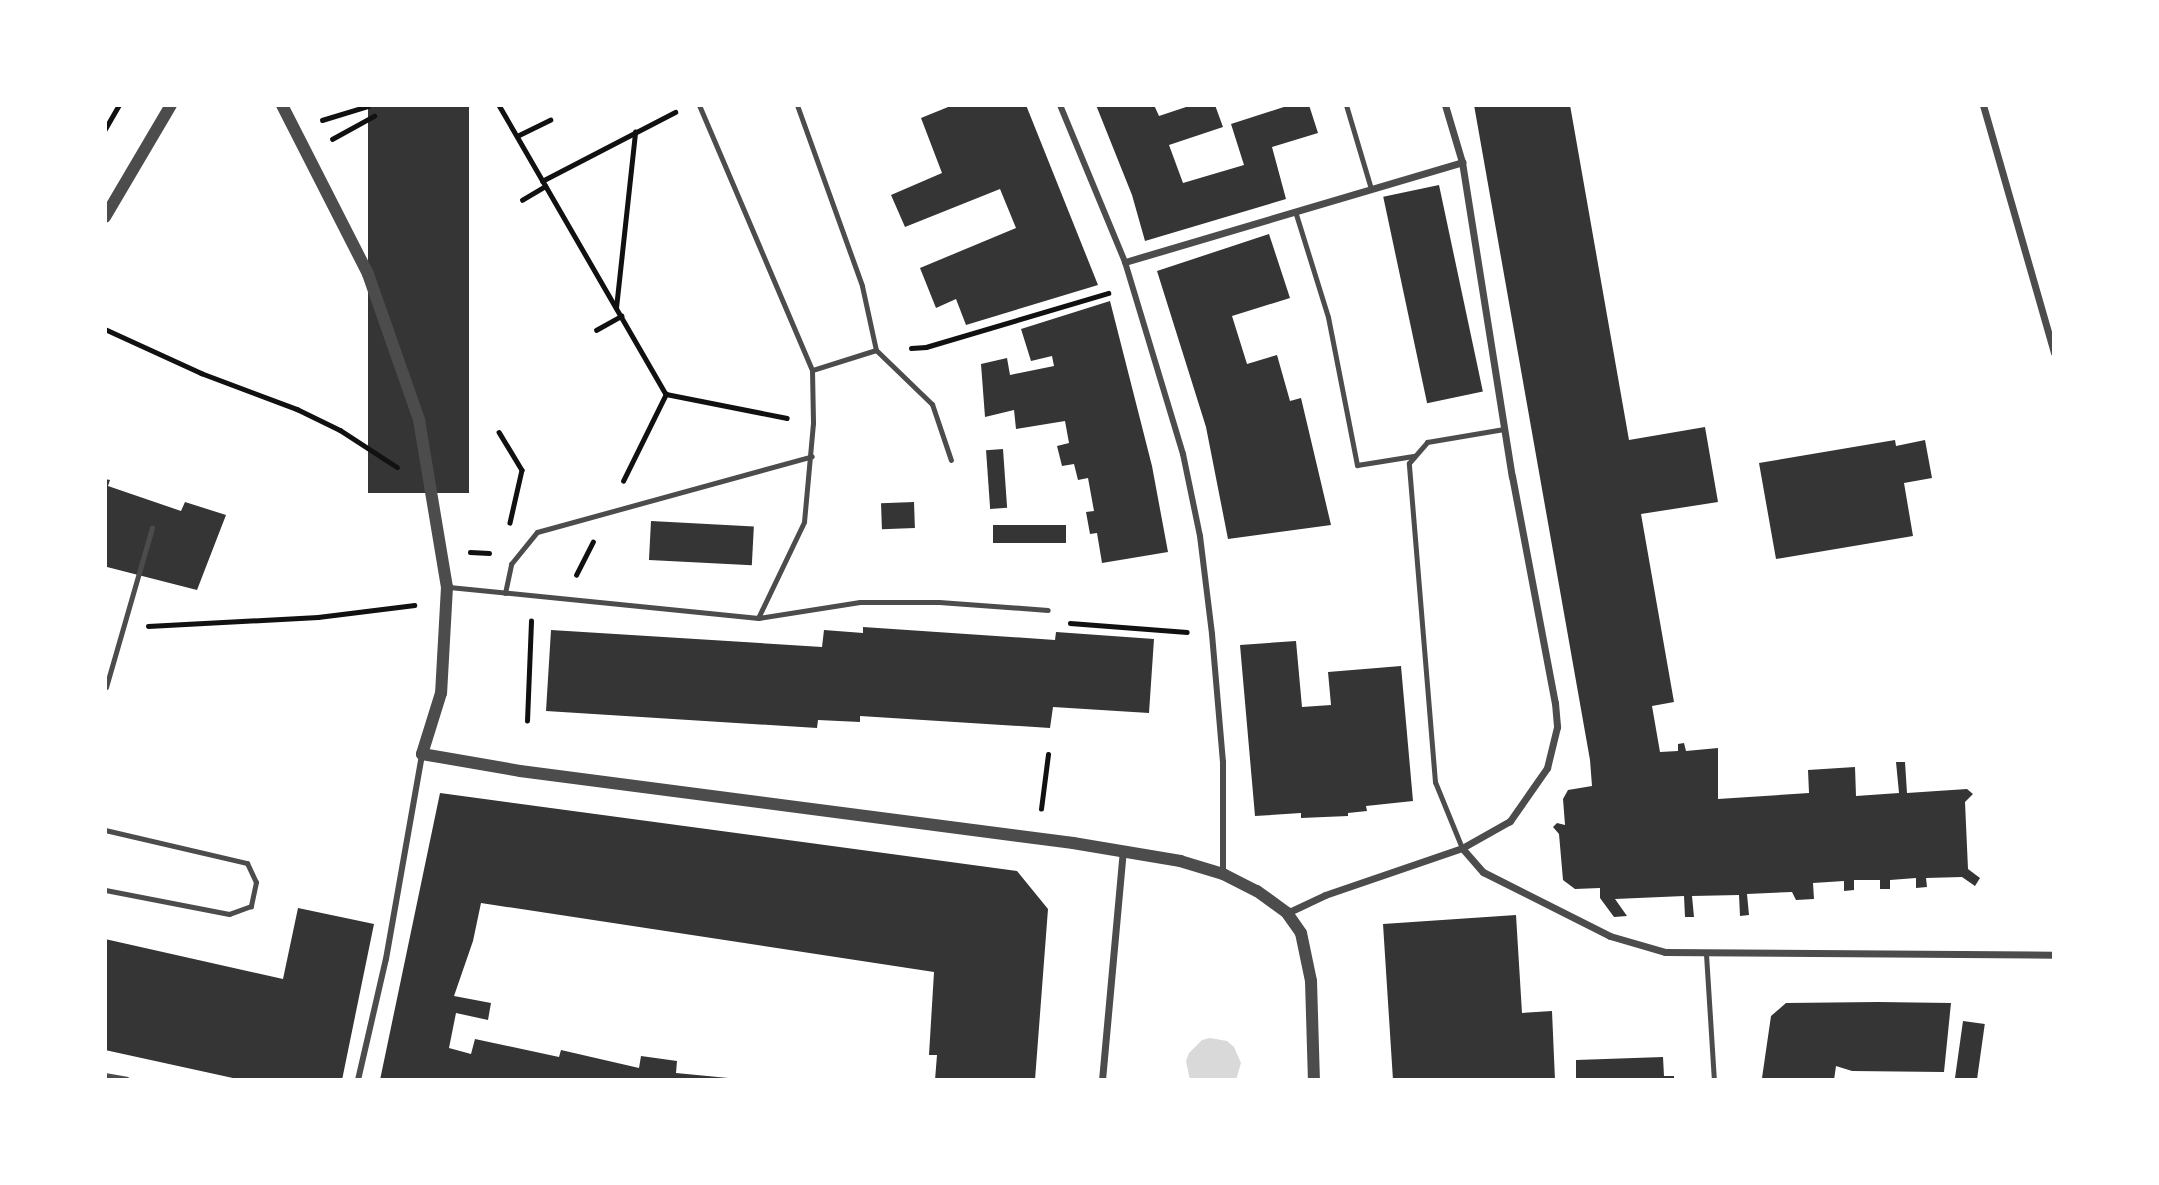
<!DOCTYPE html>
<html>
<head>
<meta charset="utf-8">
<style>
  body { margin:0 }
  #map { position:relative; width:2159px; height:1185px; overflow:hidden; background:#fff; font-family:"Work Sans",sans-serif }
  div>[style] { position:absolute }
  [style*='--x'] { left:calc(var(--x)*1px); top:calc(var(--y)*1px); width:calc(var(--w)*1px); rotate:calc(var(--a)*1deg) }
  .water>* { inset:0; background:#d9d9d9 }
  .building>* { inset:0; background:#353535; transform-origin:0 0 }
  .path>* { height:4.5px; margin:-2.25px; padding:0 2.25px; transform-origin:2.25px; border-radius:2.25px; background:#111 }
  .service>* { height:5px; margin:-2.5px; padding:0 2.5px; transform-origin:2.5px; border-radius:2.5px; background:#4c4c4c }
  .pedestrian>* { height:6px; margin:-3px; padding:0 3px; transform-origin:3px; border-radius:3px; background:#4c4c4c }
  .minor>* { height:7px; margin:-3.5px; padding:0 3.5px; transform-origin:3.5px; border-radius:3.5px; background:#4c4c4c }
  .tertiary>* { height:12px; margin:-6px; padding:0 6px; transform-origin:6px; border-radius:6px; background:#4c4c4c }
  span { translate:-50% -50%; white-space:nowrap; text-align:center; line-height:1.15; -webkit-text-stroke:5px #fff; paint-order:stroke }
  .frame { position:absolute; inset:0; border:107px solid #fff; pointer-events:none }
</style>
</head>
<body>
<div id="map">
  <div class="water">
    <i style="clip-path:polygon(1210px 1038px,1227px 1041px,1234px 1047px,1241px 1063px,1236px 1080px,1190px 1080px,1186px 1061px,1189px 1053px,1202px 1040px)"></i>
  </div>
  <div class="building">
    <i style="left:368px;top:105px;width:101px;height:388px"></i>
    <i style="clip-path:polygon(953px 105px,1026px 105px,1098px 285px,966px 325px,956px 299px,936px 308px,920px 268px,1016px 228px,1000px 189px,905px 227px,891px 195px,942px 173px,921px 118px)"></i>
    <i style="clip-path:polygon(1096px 105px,1154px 105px,1159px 116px,1192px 105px,1215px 105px,1223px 127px,1169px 145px,1183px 183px,1244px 165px,1231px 124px,1290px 105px,1309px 105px,1318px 133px,1272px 147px,1286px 199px,1145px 241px,1132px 195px)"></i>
    <i style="clip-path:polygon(1474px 105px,1570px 105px,1629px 440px,1705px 427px,1718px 502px,1641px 514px,1674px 702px,1652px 706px,1660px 752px,1678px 751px,1678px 744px,1684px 743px,1686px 751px,1718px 748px,1718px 799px,1809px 793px,1808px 770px,1855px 767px,1856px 796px,1899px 793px,1896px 762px,1905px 762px,1907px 793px,1967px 789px,1973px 794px,1965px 802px,1968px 869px,1980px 878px,1975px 886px,1962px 877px,1926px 878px,1927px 887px,1916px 888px,1916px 878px,1890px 880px,1890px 889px,1880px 889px,1880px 880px,1854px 880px,1854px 890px,1844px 891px,1844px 881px,1813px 883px,1814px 899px,1796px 900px,1792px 892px,1747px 894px,1749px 915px,1740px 916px,1739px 895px,1692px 896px,1694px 917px,1685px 917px,1684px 896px,1615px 899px,1627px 916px,1614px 917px,1600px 898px,1600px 888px,1575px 889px,1563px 880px,1559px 834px,1553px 827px,1557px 823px,1565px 825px,1563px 799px,1568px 790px,1592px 786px,1590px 760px)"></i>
    <i style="left:1439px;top:185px;width:211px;height:57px;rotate:78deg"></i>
    <i style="clip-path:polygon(1269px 234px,1290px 298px,1232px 316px,1247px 364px,1277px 355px,1290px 401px,1301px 398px,1331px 525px,1228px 539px,1206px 427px,1157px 271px)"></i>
    <i style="clip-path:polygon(1110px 301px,1152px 466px,1168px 552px,1102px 563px,1097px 533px,1090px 534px,1086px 512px,1094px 511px,1088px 478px,1078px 480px,1074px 464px,1062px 466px,1057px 446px,1069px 443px,1065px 421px,1016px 429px,1014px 410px,985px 417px,981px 364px,1007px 358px,1010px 375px,1054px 366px,1052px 356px,1031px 361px,1021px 329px)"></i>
    <i style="clip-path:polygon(1895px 440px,1896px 446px,1925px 440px,1932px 478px,1904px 483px,1913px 536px,1776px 559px,1759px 463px)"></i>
    <i style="left:1003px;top:449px;width:59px;height:17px;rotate:86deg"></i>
    <i style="clip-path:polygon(105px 479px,110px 480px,108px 486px,181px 511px,185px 502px,226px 515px,197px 590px,107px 567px,105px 573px)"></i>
    <i style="left:914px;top:502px;width:26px;height:33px;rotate:88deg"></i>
    <i style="left:651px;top:521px;width:103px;height:39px;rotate:3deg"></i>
    <i style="left:993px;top:525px;width:73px;height:18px"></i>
    <i style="clip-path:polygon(863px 627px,1055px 640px,1056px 632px,1154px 639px,1149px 713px,1053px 707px,1050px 728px,860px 716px,860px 722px,818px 720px,817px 728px,546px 711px,551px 630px,822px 647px,824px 630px,863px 633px)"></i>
    <i style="clip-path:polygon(1296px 641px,1302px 707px,1331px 705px,1328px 672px,1401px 666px,1413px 801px,1366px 806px,1367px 811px,1348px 813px,1348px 816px,1301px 818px,1301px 813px,1255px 816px,1240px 645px)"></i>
    <i style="clip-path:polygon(440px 793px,1017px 871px,1048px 909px,1035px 1080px,935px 1080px,937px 1055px,929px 1055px,934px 972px,481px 903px,473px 941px,454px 996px,491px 1003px,488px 1020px,456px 1013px,449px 1048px,471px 1054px,475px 1039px,559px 1057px,561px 1050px,639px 1068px,641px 1056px,677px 1061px,676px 1073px,749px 1080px,380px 1080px)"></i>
    <i style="clip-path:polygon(298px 908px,374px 924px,342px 1080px,242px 1080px,105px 1050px,105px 939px,283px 979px)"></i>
    <i style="clip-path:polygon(1516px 915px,1522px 1013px,1552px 1011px,1555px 1080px,1393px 1080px,1383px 924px)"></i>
    <i style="clip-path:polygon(1878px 1002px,1951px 1003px,1944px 1072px,1852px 1071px,1836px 1066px,1834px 1080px,1762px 1078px,1771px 1016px,1786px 1003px)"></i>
    <i style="left:1963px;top:1021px;width:22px;height:59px;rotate:8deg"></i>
    <i style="clip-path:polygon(1663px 1057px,1664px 1076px,1674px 1076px,1674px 1080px,1576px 1080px,1576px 1060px)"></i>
  </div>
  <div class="path">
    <i style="--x:499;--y:105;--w:334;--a:60"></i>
    <i style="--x:666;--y:394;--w:123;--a:11.2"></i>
    <i style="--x:322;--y:120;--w:48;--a:-16.9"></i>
    <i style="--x:105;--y:129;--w:28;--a:-60"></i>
    <i style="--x:517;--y:136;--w:37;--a:-26"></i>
    <i style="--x:332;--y:139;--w:48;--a:-28.7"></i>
    <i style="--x:542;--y:181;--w:150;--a:-27.4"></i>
    <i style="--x:522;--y:200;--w:27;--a:-31"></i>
    <i style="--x:616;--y:308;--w:177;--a:-83.8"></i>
    <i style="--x:105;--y:329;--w:106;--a:24.6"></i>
    <i style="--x:201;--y:373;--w:103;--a:20.6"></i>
    <i style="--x:297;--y:409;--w:48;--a:26"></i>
    <i style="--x:340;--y:430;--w:68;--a:33"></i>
    <i style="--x:596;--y:330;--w:29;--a:-29"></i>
    <i style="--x:911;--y:348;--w:15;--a:-4"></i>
    <i style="--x:926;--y:347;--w:190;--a:-16.5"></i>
    <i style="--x:499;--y:432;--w:44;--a:58.8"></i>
    <i style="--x:522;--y:470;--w:54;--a:102.8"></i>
    <i style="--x:623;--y:481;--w:97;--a:-63.7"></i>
    <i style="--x:470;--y:552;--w:19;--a:3"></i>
    <i style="--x:576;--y:575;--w:37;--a:-63"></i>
    <i style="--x:1070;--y:623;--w:117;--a:4.4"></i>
    <i style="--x:148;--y:626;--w:170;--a:-3"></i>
    <i style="--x:318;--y:617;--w:97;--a:-7.1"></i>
    <i style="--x:527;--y:721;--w:100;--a:-87.7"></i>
    <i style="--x:1041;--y:809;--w:55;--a:-82.7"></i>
  </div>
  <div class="service">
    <i style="--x:699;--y:105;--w:288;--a:66.9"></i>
    <i style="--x:812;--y:370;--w:53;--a:88.9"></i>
    <i style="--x:813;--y:423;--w:99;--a:95.2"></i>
    <i style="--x:804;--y:522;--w:106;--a:115.6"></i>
    <i style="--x:797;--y:105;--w:192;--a:70.2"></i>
    <i style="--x:862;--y:286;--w:66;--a:77.7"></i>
    <i style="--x:876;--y:350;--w:67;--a:162.6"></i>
    <i style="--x:1346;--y:105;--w:88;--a:73.4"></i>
    <i style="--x:1295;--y:211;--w:111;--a:72.7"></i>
    <i style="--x:1328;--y:317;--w:151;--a:78.9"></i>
    <i style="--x:1357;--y:465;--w:57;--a:-9.1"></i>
    <i style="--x:876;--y:350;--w:78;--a:44"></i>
    <i style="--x:932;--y:404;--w:59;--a:71.3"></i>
    <i style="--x:449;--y:587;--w:311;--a:5.7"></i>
    <i style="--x:758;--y:618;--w:103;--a:-8.9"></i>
    <i style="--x:860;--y:602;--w:79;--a:0"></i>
    <i style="--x:939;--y:602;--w:109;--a:4.2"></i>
    <i style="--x:505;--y:593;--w:30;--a:-78"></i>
    <i style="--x:511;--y:564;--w:41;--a:-50.9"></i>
    <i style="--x:537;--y:532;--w:285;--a:-15.4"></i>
    <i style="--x:106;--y:687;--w:166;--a:-73.9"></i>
    <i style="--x:105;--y:830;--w:146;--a:13.1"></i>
    <i style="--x:247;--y:863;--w:21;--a:65"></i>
    <i style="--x:256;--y:882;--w:25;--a:102"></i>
    <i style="--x:251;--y:906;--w:23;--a:160"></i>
    <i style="--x:229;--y:914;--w:126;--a:-169"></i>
    <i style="--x:1462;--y:848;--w:71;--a:-112.2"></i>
    <i style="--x:1435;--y:782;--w:320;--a:-94.7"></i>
    <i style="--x:1409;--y:463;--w:28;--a:-49"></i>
    <i style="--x:1427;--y:442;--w:78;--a:-9.6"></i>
    <i style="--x:1706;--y:954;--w:126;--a:86.4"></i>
  </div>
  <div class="pedestrian">
    <i style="--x:1060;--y:105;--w:170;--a:67.5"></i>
    <i style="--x:1125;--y:262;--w:201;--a:73.2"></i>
    <i style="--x:1183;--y:454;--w:84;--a:78.3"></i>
    <i style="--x:1200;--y:536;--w:99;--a:83"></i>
    <i style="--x:1212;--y:634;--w:128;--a:85.1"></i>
    <i style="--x:1223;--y:762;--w:111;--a:90"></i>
    <i style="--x:105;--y:1076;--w:22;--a:10"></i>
    <i style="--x:358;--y:1080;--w:124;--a:-77"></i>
    <i style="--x:386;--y:959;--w:208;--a:-80"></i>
  </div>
  <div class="minor">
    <i style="--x:1445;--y:105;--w:59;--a:73.4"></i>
    <i style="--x:1462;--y:162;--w:318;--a:81"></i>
    <i style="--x:1512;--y:476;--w:231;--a:79.3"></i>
    <i style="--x:1555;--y:703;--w:24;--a:85"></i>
    <i style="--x:1557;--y:727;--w:42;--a:103.7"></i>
    <i style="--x:1547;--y:768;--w:65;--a:124.9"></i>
    <i style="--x:1510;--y:821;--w:55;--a:150.6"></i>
    <i style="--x:1983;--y:105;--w:258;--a:74"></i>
    <i style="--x:1125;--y:262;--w:352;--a:-16.5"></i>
    <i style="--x:1287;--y:913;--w:42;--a:-25.3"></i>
    <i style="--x:1325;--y:895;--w:145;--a:-18.9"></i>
    <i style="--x:1462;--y:848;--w:32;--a:49"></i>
    <i style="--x:1483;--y:872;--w:142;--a:26.7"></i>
    <i style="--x:1610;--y:936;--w:57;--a:16.2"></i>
    <i style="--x:1665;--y:952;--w:389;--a:0.4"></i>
    <i style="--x:1102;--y:1080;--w:230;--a:-84.8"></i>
  </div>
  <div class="tertiary">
    <i style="--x:282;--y:105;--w:190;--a:63"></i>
    <i style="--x:368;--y:274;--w:155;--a:70.7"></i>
    <i style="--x:419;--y:420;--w:169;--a:80.5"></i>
    <i style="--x:447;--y:587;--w:106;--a:93.2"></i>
    <i style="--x:441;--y:693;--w:64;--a:107.3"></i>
    <i style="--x:422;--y:754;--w:99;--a:9.8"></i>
    <i style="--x:520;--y:771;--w:558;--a:7.42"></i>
    <i style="--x:1073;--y:843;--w:109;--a:9.5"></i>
    <i style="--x:1180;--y:861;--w:45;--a:16.8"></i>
    <i style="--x:1223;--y:874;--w:38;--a:27"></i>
    <i style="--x:1257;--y:891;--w:37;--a:36"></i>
    <i style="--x:1287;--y:913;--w:24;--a:55"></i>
    <i style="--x:1301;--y:933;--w:49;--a:78.2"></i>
    <i style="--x:1311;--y:981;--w:99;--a:88.3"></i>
    <i style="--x:105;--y:217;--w:130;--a:-59.5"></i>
  </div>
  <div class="frame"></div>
</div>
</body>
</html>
